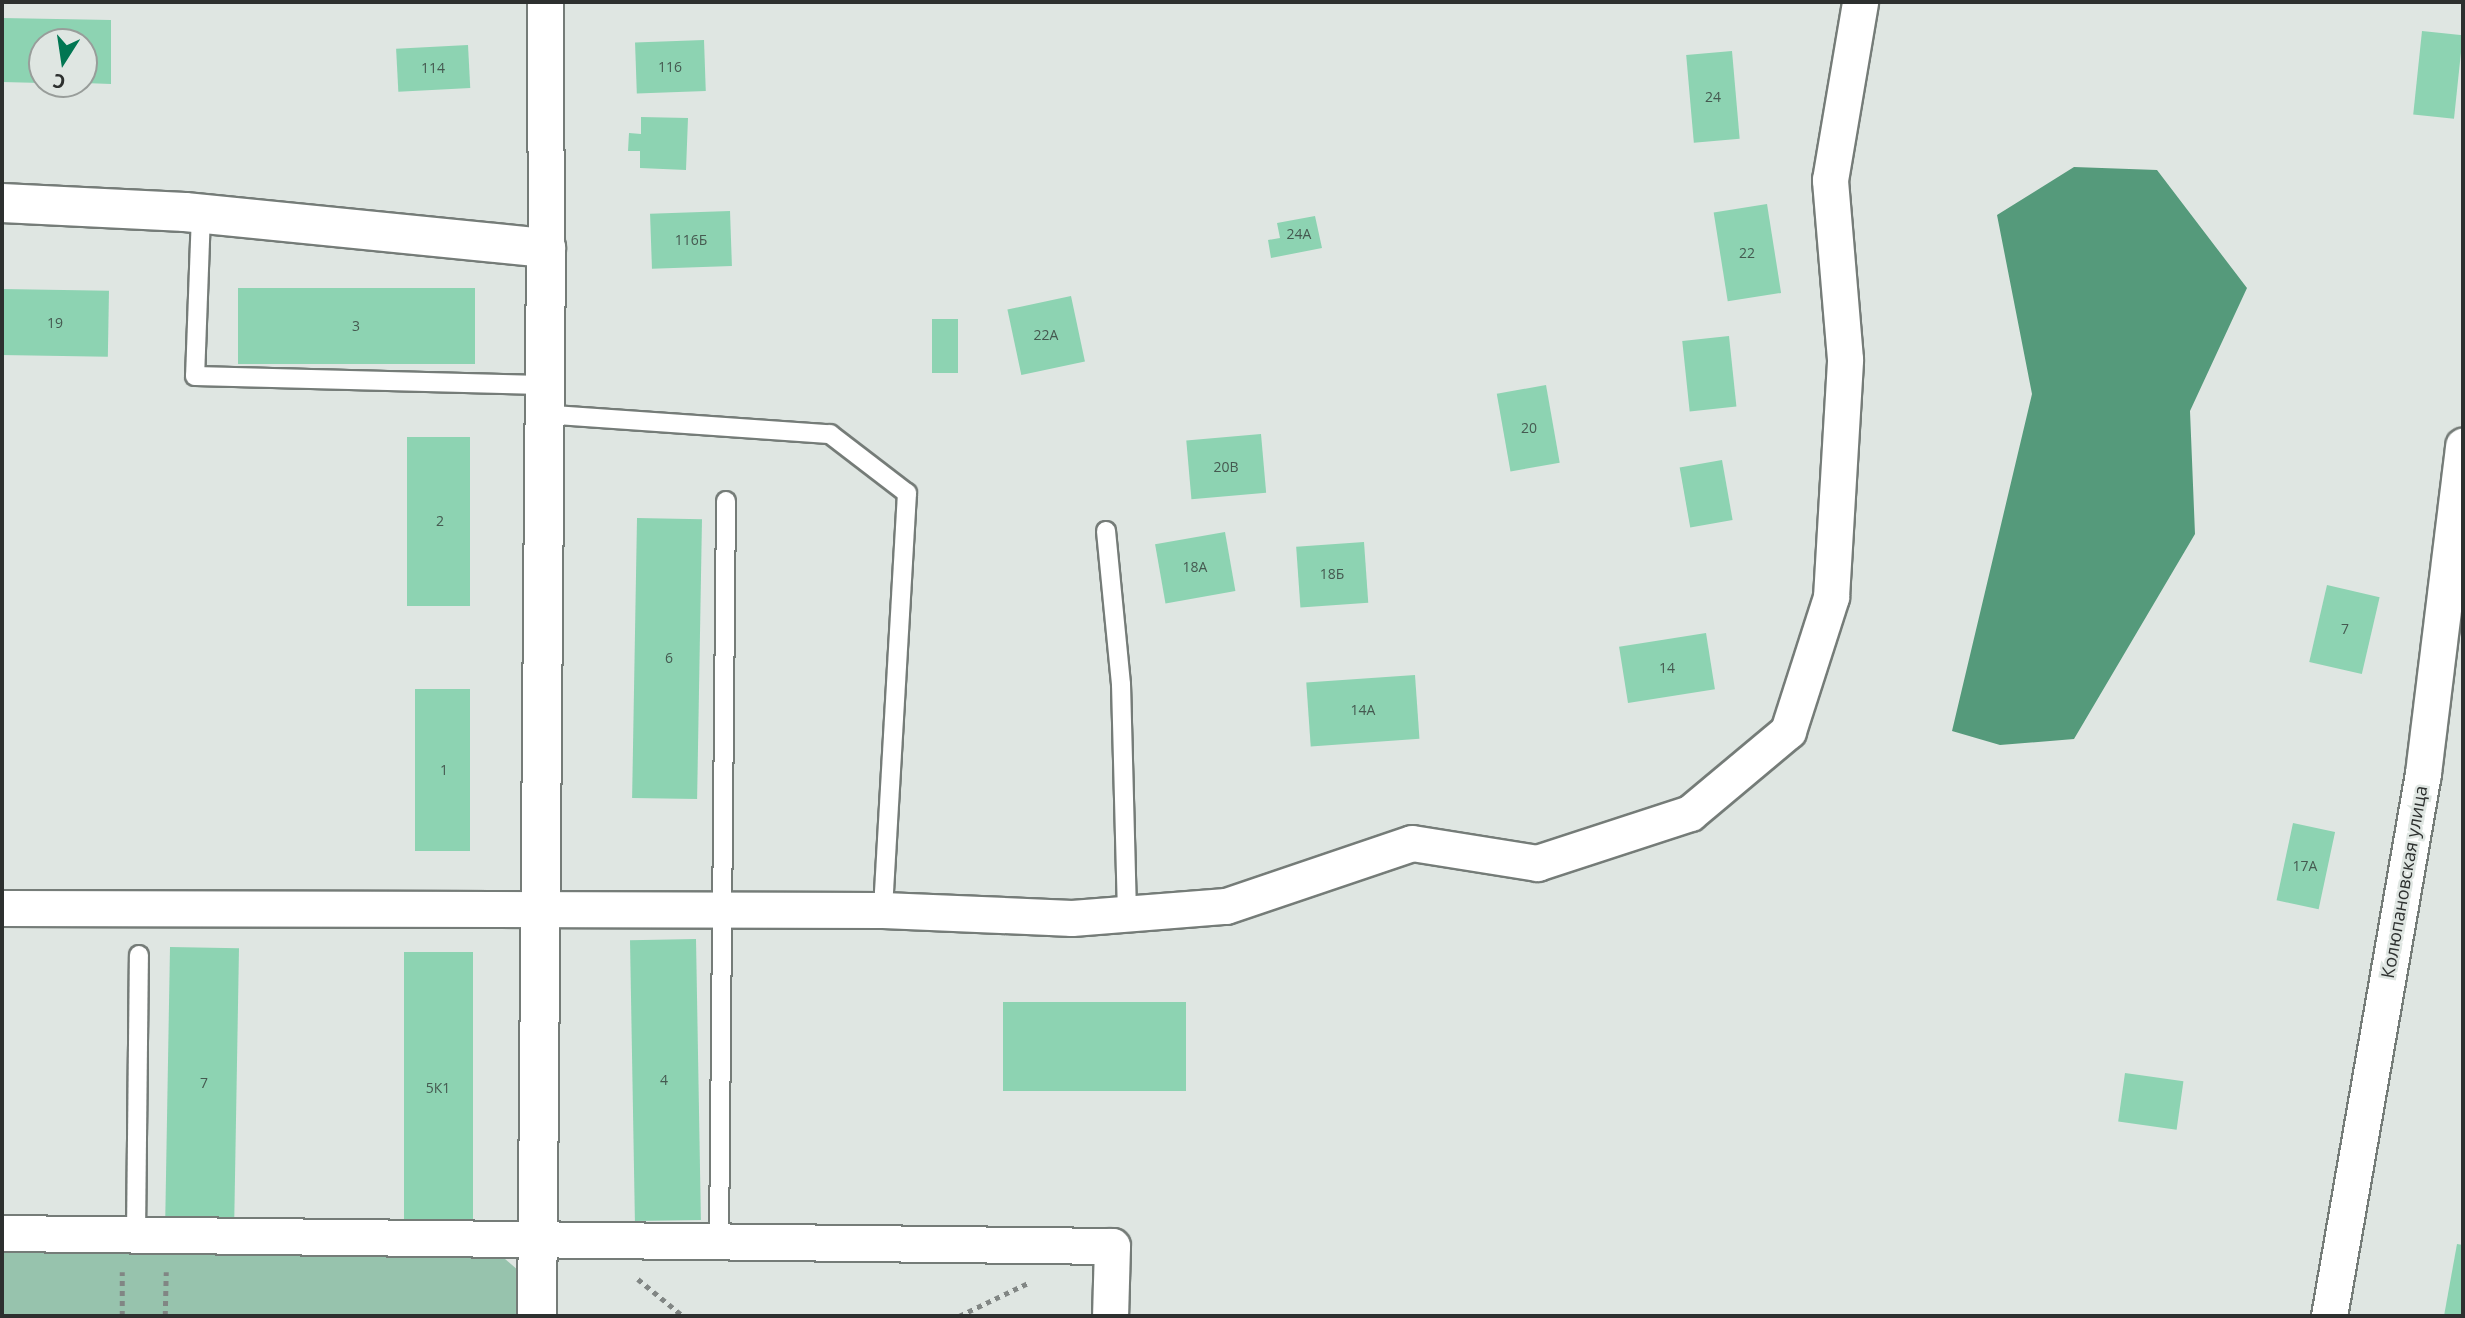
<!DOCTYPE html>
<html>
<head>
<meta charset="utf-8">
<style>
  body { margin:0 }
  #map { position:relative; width:2465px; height:1318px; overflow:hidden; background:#dfe6e2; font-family:"Open Sans",sans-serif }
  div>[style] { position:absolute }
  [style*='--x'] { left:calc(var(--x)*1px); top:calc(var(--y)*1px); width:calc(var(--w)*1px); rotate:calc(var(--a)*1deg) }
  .green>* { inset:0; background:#97c3ad }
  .water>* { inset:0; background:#559a7b }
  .building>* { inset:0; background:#8dd3b2; transform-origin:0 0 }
  .path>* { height:4.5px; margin-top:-2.25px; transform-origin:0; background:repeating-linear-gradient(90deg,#818684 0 5px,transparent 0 10px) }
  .roads { filter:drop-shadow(2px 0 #757c78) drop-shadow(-2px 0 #757c78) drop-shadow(0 2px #757c78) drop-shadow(0 -2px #757c78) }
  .service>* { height:18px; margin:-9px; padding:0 9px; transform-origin:9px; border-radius:9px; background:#fff }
  .minor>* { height:35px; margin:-17.5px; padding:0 17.5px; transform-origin:17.5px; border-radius:17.5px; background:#fff }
  .tertiary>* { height:38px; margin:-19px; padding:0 19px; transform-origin:19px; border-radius:19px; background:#fff }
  span { translate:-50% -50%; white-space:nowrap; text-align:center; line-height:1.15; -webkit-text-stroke:5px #dfe6e2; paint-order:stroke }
  .number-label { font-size:14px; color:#455950 }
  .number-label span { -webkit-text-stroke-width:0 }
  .street-label { font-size:18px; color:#2d302f }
  .frame { position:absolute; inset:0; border:4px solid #2d302f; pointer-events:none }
  .north { position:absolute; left:28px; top:28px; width:70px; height:70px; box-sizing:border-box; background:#dfe6e2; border:2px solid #989d9a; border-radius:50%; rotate:192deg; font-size:19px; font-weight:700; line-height:28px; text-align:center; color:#2d302f }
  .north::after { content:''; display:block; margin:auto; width:24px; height:32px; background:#017652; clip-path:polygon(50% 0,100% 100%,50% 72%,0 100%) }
</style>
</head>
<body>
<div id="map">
  <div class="green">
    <i style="clip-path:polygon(2px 1248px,497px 1252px,519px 1271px,519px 1316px,2px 1316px)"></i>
  </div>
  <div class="water">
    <i style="clip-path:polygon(2074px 167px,2157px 170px,2247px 288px,2190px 411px,2195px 534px,2074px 739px,2000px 745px,1952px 731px,2032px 394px,1997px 215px)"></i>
  </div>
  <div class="building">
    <i style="clip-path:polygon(2px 18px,111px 20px,111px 84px,84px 83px,84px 42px,42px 42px,42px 83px,2px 82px)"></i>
    <i style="left:2422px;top:31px;width:41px;height:84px;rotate:6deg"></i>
    <i style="left:704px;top:40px;width:51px;height:69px;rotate:88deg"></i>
    <i style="left:468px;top:45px;width:43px;height:72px;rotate:87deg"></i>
    <i style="left:1732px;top:51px;width:88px;height:46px;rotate:85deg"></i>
    <i style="clip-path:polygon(641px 117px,688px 118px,686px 170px,640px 168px,640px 151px,628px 151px,629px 133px,641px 134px)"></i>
    <i style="left:1767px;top:204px;width:90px;height:54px;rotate:81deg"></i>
    <i style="left:730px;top:211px;width:55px;height:80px;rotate:88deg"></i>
    <i style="clip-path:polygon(1315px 216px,1322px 248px,1271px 258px,1268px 240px,1280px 238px,1277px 223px)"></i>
    <i style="left:238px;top:288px;width:237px;height:76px"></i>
    <i style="left:2px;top:289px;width:107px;height:66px;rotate:1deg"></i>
    <i style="left:1071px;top:296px;width:67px;height:65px;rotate:78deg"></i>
    <i style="left:932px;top:319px;width:26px;height:54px"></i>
    <i style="left:1729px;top:336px;width:71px;height:47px;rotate:84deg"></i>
    <i style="left:1546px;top:385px;width:79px;height:50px;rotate:80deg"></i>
    <i style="left:1261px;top:434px;width:59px;height:75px;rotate:85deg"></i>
    <i style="left:407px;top:437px;width:63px;height:169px"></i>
    <i style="left:1722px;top:460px;width:61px;height:43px;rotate:80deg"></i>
    <i style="left:637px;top:518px;width:65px;height:280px;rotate:1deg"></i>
    <i style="left:1225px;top:532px;width:60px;height:71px;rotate:80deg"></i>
    <i style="left:1364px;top:542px;width:61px;height:68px;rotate:86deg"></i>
    <i style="left:2327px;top:585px;width:54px;height:79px;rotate:13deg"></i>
    <i style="left:1706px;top:633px;width:57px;height:88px;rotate:81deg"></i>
    <i style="left:1415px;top:675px;width:64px;height:109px;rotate:86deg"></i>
    <i style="left:415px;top:689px;width:55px;height:162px"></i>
    <i style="left:2293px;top:823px;width:43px;height:79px;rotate:12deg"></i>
    <i style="left:696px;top:939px;width:281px;height:66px;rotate:89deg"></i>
    <i style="left:170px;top:947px;width:69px;height:272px;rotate:1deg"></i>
    <i style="left:404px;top:952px;width:69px;height:271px"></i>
    <i style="left:1003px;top:1002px;width:183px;height:89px"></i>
    <i style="left:2125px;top:1073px;width:59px;height:49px;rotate:8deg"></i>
    <i style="clip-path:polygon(2457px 1244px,2463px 1245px,2463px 1316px,2444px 1316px)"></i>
  </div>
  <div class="path">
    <i style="--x:638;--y:1279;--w:58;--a:39.4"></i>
    <i style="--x:122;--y:1316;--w:44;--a:-90"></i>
    <i style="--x:165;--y:1316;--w:44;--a:-88.7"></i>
    <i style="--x:959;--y:1316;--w:76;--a:-25.6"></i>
  </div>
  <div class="roads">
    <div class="service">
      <i style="--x:201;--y:214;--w:162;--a:92.1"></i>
      <i style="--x:195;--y:376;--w:347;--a:1.5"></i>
      <i style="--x:541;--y:414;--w:290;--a:4"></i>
      <i style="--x:830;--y:434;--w:97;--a:37.5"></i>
      <i style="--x:907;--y:493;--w:418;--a:93.3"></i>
      <i style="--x:1106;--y:531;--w:154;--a:84.4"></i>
      <i style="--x:1121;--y:684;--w:230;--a:88.5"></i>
      <i style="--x:136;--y:1234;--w:279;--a:-89.4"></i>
      <i style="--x:719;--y:1242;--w:741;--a:-89.46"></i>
    </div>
    <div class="minor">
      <i style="--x:545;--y:2;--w:246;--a:89.8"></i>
      <i style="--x:2;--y:908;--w:881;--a:0.13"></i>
      <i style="--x:883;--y:910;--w:189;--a:2.4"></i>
      <i style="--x:1072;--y:918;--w:154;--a:-4.5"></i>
      <i style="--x:1226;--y:906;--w:196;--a:-18.7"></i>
      <i style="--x:1412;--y:843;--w:127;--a:9.1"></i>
      <i style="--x:1537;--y:863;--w:161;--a:-18.1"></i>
      <i style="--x:1690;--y:813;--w:128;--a:-39.9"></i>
      <i style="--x:1788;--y:731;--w:141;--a:-72.2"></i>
      <i style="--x:1831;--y:597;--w:238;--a:-86.6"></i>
      <i style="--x:1845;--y:359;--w:180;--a:-94.8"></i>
      <i style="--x:1830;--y:180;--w:181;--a:-80.4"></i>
      <i style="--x:2;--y:1233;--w:1110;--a:0.67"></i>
      <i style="--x:1112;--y:1246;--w:70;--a:91.6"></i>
      <i style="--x:2329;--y:1316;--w:551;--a:-80.18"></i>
      <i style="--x:2423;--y:773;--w:330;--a:-83"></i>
    </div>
    <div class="tertiary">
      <i style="--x:2;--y:203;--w:183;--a:2.8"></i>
      <i style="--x:185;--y:212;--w:363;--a:5.7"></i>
      <i style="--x:546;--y:248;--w:1068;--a:90.48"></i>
    </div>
  </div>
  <div class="number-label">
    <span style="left:670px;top:67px">116</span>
    <span style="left:433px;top:68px">114</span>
    <span style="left:1713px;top:97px">24</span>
    <span style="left:1299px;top:234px">24А</span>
    <span style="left:691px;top:240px">116Б</span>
    <span style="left:1747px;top:253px">22</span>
    <span style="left:55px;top:323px">19</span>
    <span style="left:356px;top:326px">3</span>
    <span style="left:1046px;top:335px">22А</span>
    <span style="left:1529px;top:428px">20</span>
    <span style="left:1226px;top:467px">20В</span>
    <span style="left:440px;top:521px">2</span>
    <span style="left:1195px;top:567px">18А</span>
    <span style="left:1332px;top:574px">18Б</span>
    <span style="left:2345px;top:629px">7</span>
    <span style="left:669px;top:658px">6</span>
    <span style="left:1667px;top:668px">14</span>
    <span style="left:1363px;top:710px">14А</span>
    <span style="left:444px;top:770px">1</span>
    <span style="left:2305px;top:866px">17А</span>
    <span style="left:664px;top:1080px">4</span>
    <span style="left:204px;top:1083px">7</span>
    <span style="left:438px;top:1088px">5К1</span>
  </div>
  <div class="street-label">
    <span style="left:2404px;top:882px;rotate:-80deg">Колюпановская улица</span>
  </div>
  <div class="frame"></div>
  <div class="north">С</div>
</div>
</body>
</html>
